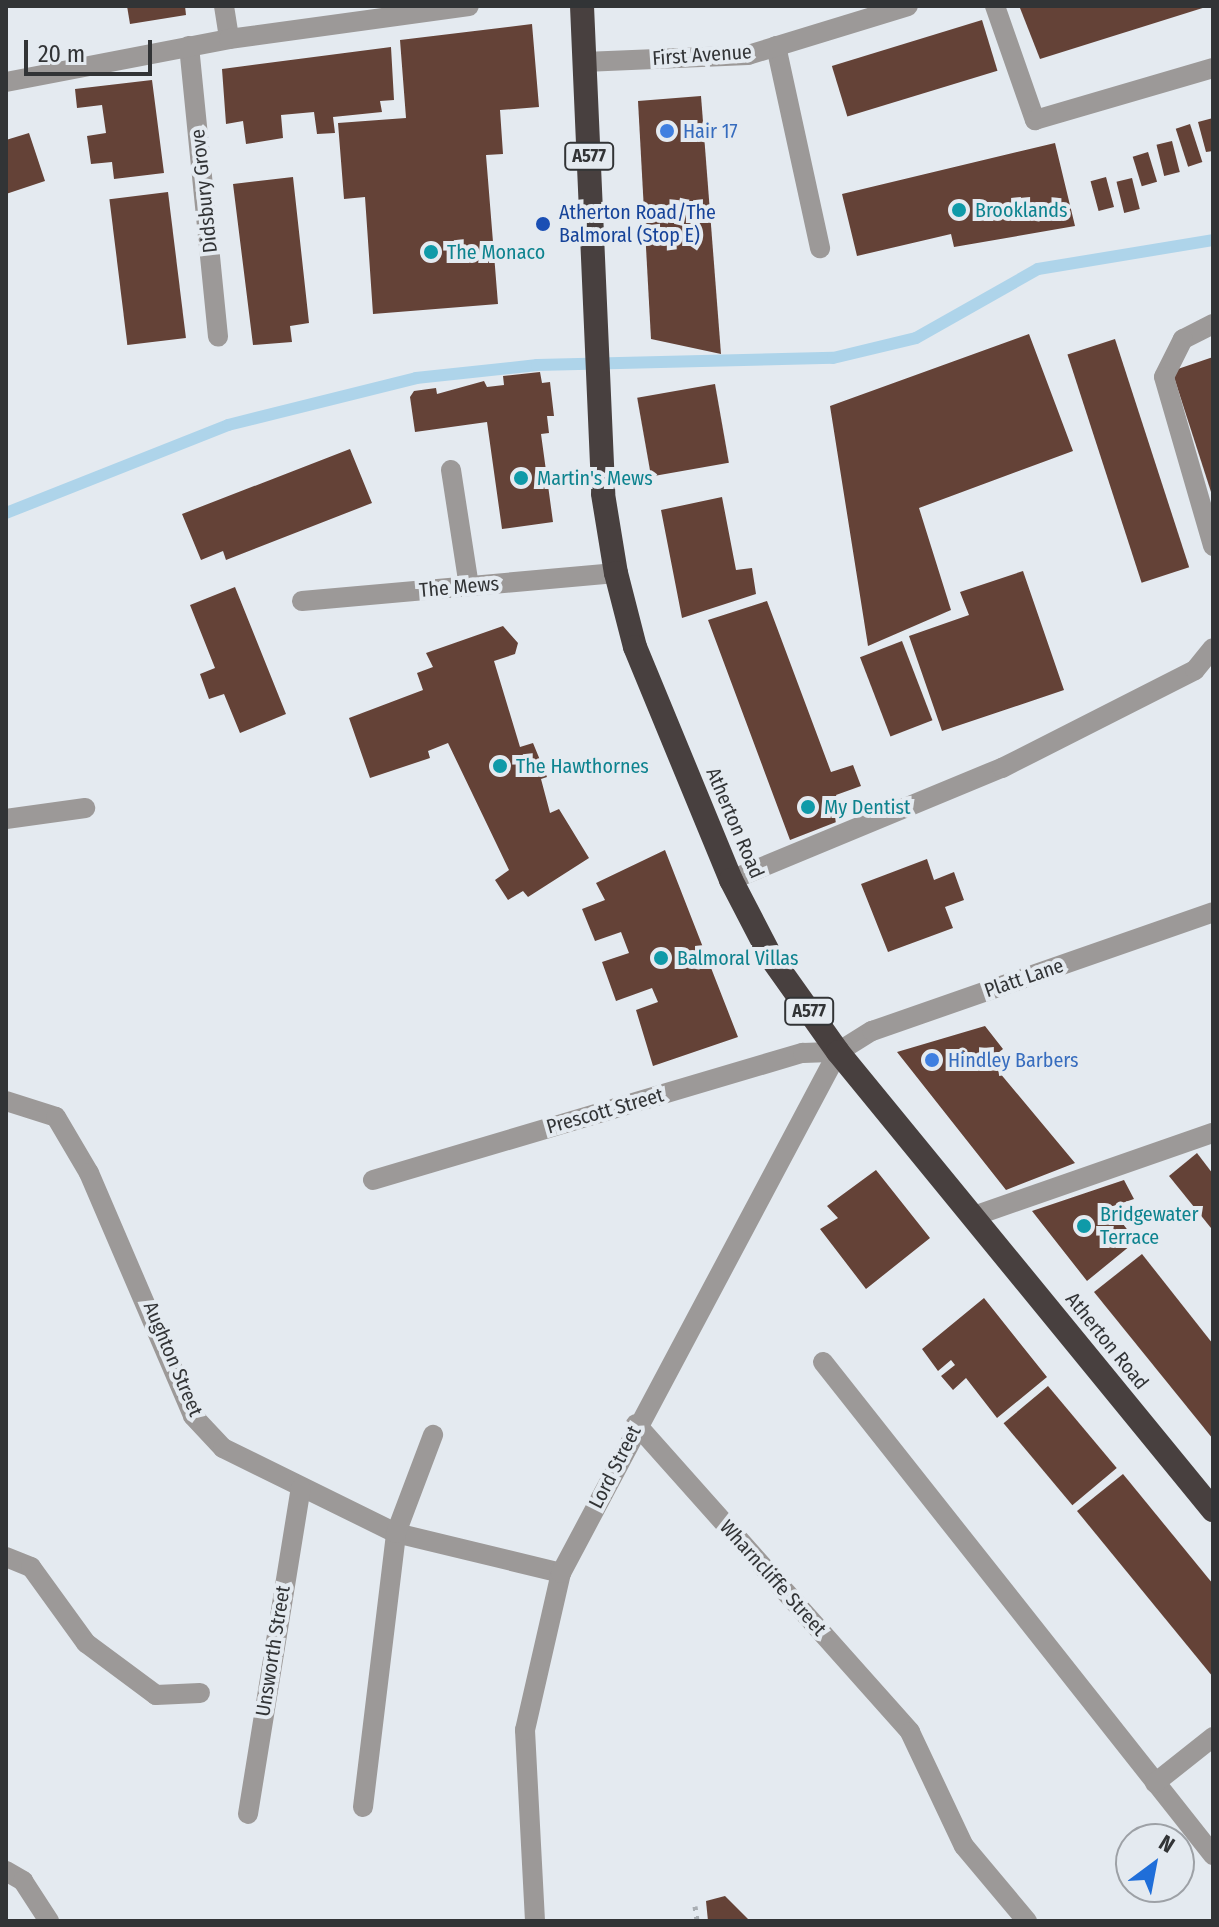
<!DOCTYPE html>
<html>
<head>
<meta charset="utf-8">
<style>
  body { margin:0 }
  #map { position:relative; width:1219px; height:1927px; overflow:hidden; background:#e4eaf0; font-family:"Fira Sans Condensed",sans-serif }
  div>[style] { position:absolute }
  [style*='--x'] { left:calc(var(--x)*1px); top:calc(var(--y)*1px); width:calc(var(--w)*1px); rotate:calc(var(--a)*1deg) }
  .stream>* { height:12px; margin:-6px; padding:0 6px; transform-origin:6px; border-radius:6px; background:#aed4ea }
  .building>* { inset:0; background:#644237; transform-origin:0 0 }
  .path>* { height:5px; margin-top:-2.5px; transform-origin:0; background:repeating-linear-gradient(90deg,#a9aeb3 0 4px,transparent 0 10px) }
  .minor>* { height:20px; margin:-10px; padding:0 10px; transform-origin:10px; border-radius:10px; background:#9c9998 }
  .highway>* { height:24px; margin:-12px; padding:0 12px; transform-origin:12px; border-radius:12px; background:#48403f }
  .dots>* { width:22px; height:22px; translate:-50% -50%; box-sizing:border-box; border:4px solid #e4eaf0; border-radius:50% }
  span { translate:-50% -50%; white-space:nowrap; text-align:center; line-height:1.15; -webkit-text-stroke:8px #e4eaf0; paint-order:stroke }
  .shield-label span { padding:2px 6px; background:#e4eaf0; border:2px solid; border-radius:6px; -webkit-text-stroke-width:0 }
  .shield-label { font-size:18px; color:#323436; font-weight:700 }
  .street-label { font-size:20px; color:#323436 }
  .shop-label { font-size:20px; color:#366cbe }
  .left { translate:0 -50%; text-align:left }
  .culture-label { font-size:20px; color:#0d838f }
  .transit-label { font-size:20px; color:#164399 }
  .frame { position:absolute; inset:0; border:8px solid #323436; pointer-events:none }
  .north { position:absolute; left:1115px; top:1823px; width:80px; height:80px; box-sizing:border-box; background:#e4eaf0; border:2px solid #9da1a6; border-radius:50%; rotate:32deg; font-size:22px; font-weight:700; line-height:32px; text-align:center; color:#323436 }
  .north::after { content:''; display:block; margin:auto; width:28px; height:36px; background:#1f6ed9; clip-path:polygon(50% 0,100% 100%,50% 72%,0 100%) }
  .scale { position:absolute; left:24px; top:40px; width:128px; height:36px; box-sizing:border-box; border:4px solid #323436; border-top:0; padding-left:10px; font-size:24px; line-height:28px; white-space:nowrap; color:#323436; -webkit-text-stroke:6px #e4eaf0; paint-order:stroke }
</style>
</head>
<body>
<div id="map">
  <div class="stream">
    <i style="--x:6;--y:513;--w:239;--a:-21.6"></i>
    <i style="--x:228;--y:425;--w:194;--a:-14"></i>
    <i style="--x:416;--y:378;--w:122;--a:-6.1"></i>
    <i style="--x:537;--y:365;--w:296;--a:-1.4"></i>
    <i style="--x:833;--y:358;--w:85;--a:-13.5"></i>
    <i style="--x:916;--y:338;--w:140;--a:-29.5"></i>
    <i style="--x:1038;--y:269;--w:177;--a:-9.4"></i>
  </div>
  <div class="building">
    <i style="clip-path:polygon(127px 6px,185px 6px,186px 15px,130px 24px)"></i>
    <i style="clip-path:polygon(1209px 6px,1040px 59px,1020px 8px,1028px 6px)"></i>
    <i style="left:982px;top:20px;width:53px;height:157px;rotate:73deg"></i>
    <i style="clip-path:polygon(532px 24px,539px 107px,500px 110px,503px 154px,486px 155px,498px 304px,373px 314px,365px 197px,344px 199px,338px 123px,406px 118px,400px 40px)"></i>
    <i style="clip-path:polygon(391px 47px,394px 100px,380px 101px,382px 112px,333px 117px,335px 133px,317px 134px,314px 112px,281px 115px,283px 138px,246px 144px,243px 121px,226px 124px,222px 69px)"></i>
    <i style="clip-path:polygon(152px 80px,164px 173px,114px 179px,112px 162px,91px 164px,87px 136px,106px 133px,102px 105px,77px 108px,75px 89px)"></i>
    <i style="clip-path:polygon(701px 96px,721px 354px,651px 339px,638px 101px)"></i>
    <i style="clip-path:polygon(1213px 118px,1213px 151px,1206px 152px,1198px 122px)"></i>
    <i style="left:1190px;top:124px;width:40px;height:15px;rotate:72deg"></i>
    <i style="clip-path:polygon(29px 133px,45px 181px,6px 194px,6px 140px)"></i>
    <i style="left:1172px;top:141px;width:32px;height:16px;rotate:76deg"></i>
    <i style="clip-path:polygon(1055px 143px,1075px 226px,954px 247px,951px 234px,857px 256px,842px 194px)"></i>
    <i style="left:1148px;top:152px;width:31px;height:16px;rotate:73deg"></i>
    <i style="clip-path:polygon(293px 177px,309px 323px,290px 326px,292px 342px,253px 345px,233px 184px)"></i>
    <i style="left:1106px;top:177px;width:31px;height:16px;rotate:75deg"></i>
    <i style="left:1132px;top:178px;width:32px;height:16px;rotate:76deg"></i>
    <i style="left:168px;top:192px;width:147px;height:59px;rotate:83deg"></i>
    <i style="clip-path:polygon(1029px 334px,1073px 451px,919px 508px,951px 610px,868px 646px,830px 406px)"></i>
    <i style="left:1115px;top:339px;width:240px;height:50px;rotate:72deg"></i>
    <i style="clip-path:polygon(1213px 357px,1213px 495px,1212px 495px,1172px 371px)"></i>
    <i style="clip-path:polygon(540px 372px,542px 383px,550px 382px,554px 416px,547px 416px,549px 433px,541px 434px,553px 522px,502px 529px,487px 422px,415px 432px,410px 397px,414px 391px,436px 388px,437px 394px,484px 381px,487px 387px,504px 385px,503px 376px)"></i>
    <i style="left:715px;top:384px;width:80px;height:79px;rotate:80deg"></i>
    <i style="clip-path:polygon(350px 449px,372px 503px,226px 560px,223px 551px,201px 560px,182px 514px)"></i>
    <i style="clip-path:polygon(722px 497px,736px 570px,752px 568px,756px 594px,682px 618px,661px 510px)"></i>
    <i style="clip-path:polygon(1023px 571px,1064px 690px,942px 731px,909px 636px,969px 615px,960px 592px)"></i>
    <i style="clip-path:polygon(235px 587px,286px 714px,240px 733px,224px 694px,209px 699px,200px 674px,215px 668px,190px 605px)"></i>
    <i style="clip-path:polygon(767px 601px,831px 772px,853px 765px,861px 786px,836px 795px,844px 819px,790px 840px,708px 620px)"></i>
    <i style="clip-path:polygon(503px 626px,518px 643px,515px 654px,494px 661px,520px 747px,533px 743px,547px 777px,541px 779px,550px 813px,559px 809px,589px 858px,528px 897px,523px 891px,508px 900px,495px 880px,509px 870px,448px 743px,428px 751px,430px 758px,370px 778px,349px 718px,423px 690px,417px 673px,433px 667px,426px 653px)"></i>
    <i style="left:902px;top:641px;width:85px;height:45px;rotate:69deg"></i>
    <i style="clip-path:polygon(665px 850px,738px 1037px,653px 1066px,636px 1010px,658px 1002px,652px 988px,616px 1001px,602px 962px,629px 953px,621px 932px,595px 941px,582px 909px,605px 900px,596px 883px)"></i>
    <i style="clip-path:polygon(927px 859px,934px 880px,954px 872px,964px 900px,945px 907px,953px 928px,888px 952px,861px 884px)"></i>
    <i style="clip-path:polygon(985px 1026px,1003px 1049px,989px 1060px,1075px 1163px,1006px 1190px,897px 1052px)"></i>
    <i style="clip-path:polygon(1197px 1153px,1213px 1174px,1211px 1228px,1169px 1176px)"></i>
    <i style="clip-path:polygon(876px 1170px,930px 1238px,866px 1289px,820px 1229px,838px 1218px,827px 1206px)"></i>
    <i style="clip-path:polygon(1124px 1180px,1134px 1199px,1110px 1207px,1136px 1241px,1087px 1281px,1032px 1211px)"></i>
    <i style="clip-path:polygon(1142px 1254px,1213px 1344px,1213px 1439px,1094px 1292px)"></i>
    <i style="clip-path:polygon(984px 1298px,1047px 1377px,997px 1418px,966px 1378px,953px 1390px,941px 1376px,955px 1365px,951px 1360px,938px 1371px,922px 1349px)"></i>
    <i style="left:1048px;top:1386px;width:107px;height:58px;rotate:50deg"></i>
    <i style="clip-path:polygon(1123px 1474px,1213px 1584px,1213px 1677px,1077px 1511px)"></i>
    <i style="clip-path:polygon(725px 1896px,750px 1921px,708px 1921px,706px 1901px)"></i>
  </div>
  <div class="path">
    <i style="--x:695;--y:1906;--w:15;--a:82"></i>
  </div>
  <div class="minor">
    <i style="--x:224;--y:6;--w:33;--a:81"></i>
    <i style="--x:995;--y:6;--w:121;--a:70.7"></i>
    <i style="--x:1035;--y:120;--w:185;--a:-16.3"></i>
    <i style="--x:189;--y:46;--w:292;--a:84.3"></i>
    <i style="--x:776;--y:46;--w:207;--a:77.7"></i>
    <i style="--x:584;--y:62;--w:164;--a:-2.4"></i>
    <i style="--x:748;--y:55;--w:167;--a:-17"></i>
    <i style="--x:6;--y:82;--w:227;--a:-10.9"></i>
    <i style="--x:229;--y:39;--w:242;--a:-7.8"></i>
    <i style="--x:1213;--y:324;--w:34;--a:153"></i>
    <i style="--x:1183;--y:339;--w:42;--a:116.6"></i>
    <i style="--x:1164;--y:377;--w:176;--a:73.8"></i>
    <i style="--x:451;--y:470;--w:117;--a:81.2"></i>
    <i style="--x:302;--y:601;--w:315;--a:-5.1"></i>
    <i style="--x:6;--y:819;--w:80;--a:-7.9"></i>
    <i style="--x:731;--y:880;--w:293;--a:-22.5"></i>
    <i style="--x:1002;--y:768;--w:216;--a:-26.9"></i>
    <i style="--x:1195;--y:670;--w:28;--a:-51"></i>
    <i style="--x:6;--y:1101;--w:52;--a:17.7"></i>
    <i style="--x:56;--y:1117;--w:65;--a:59.5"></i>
    <i style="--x:89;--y:1173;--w:264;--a:66.8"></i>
    <i style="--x:193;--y:1416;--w:44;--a:46.8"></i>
    <i style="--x:223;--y:1448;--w:193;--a:26.2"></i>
    <i style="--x:396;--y:1533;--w:170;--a:13.6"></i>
    <i style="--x:373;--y:1180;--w:448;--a:-16.5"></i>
    <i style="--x:803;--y:1053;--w:35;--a:-2"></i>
    <i style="--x:838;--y:1052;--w:40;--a:-32"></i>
    <i style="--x:872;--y:1031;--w:361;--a:-19.2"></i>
    <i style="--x:974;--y:1216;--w:253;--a:-19.2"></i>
    <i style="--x:823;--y:1362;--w:629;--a:51.65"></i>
    <i style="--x:636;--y:1424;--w:412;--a:48.3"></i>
    <i style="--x:910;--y:1732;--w:126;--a:64.7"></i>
    <i style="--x:964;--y:1846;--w:98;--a:50"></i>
    <i style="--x:6;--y:1557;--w:27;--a:22"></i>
    <i style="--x:31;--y:1567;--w:94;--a:54.1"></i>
    <i style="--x:86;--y:1643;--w:87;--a:36.6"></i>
    <i style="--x:156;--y:1695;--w:44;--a:-2.6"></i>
    <i style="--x:1155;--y:1783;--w:74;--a:-38.4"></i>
    <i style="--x:363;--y:1807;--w:276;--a:-83.1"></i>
    <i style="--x:396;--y:1533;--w:105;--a:-69.3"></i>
    <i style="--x:248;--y:1814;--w:330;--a:-80.8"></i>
    <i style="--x:6;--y:1871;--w:20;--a:30"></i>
    <i style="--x:23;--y:1881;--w:48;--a:57"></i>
    <i style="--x:535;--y:1921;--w:191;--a:-93"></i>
    <i style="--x:525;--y:1730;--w:161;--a:-77.1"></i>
    <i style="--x:561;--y:1573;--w:590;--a:-62"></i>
  </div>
  <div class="highway">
    <i style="--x:582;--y:6;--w:488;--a:87.5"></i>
    <i style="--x:603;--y:494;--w:80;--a:80.7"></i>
    <i style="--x:616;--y:573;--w:76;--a:75.6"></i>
    <i style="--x:635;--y:647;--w:252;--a:67.6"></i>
    <i style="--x:731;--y:880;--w:89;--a:62.6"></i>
    <i style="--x:772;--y:959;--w:114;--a:54.6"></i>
    <i style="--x:838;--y:1052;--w:592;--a:50.69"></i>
  </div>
  <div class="dots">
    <i style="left:667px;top:131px;background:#3f7fe0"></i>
    <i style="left:959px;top:210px;background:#0f9aa8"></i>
    <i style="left:543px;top:224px;background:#1a4fb4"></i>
    <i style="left:431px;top:252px;background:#0f9aa8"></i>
    <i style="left:521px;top:478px;background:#0f9aa8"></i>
    <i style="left:500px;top:766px;background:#0f9aa8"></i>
    <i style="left:808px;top:807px;background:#0f9aa8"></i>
    <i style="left:661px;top:958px;background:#0f9aa8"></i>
    <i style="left:932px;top:1060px;background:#3f7fe0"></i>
    <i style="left:1084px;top:1226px;background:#0f9aa8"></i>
  </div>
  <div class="shield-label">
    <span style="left:589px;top:156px">A577</span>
    <span style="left:809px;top:1011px">A577</span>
  </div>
  <div class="street-label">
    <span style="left:702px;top:55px;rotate:-4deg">First Avenue</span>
    <span style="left:204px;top:191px;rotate:-96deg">Didsbury Grove</span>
    <span style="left:459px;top:587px;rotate:-5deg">The Mews</span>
    <span style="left:735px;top:823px;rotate:67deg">Atherton Road</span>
    <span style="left:1024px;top:978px;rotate:-19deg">Platt Lane</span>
    <span style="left:605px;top:1111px;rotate:-16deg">Prescott Street</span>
    <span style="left:1107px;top:1341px;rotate:51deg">Atherton Road</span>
    <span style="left:173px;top:1359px;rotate:67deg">Aughton Street</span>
    <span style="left:615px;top:1467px;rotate:-63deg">Lord Street</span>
    <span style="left:773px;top:1578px;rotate:48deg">Wharncliffe Street</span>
    <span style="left:273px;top:1651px;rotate:-81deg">Unsworth Street</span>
  </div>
  <div class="shop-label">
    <span class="left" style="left:683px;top:131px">Hair 17</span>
    <span class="left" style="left:948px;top:1060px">Hindley Barbers</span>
  </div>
  <div class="culture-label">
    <span class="left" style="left:975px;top:210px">Brooklands</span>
    <span class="left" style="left:447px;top:252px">The Monaco</span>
    <span class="left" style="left:537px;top:478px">Martin's Mews</span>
    <span class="left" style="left:516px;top:766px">The Hawthornes</span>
    <span class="left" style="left:824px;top:807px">My Dentist</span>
    <span class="left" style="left:677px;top:958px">Balmoral Villas</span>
    <span class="left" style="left:1100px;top:1226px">Bridgewater<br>Terrace</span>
  </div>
  <div class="transit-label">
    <span class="left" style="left:559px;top:224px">Atherton Road/The<br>Balmoral (Stop E)</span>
  </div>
  <div class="frame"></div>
  <div class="north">N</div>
  <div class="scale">20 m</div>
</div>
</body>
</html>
